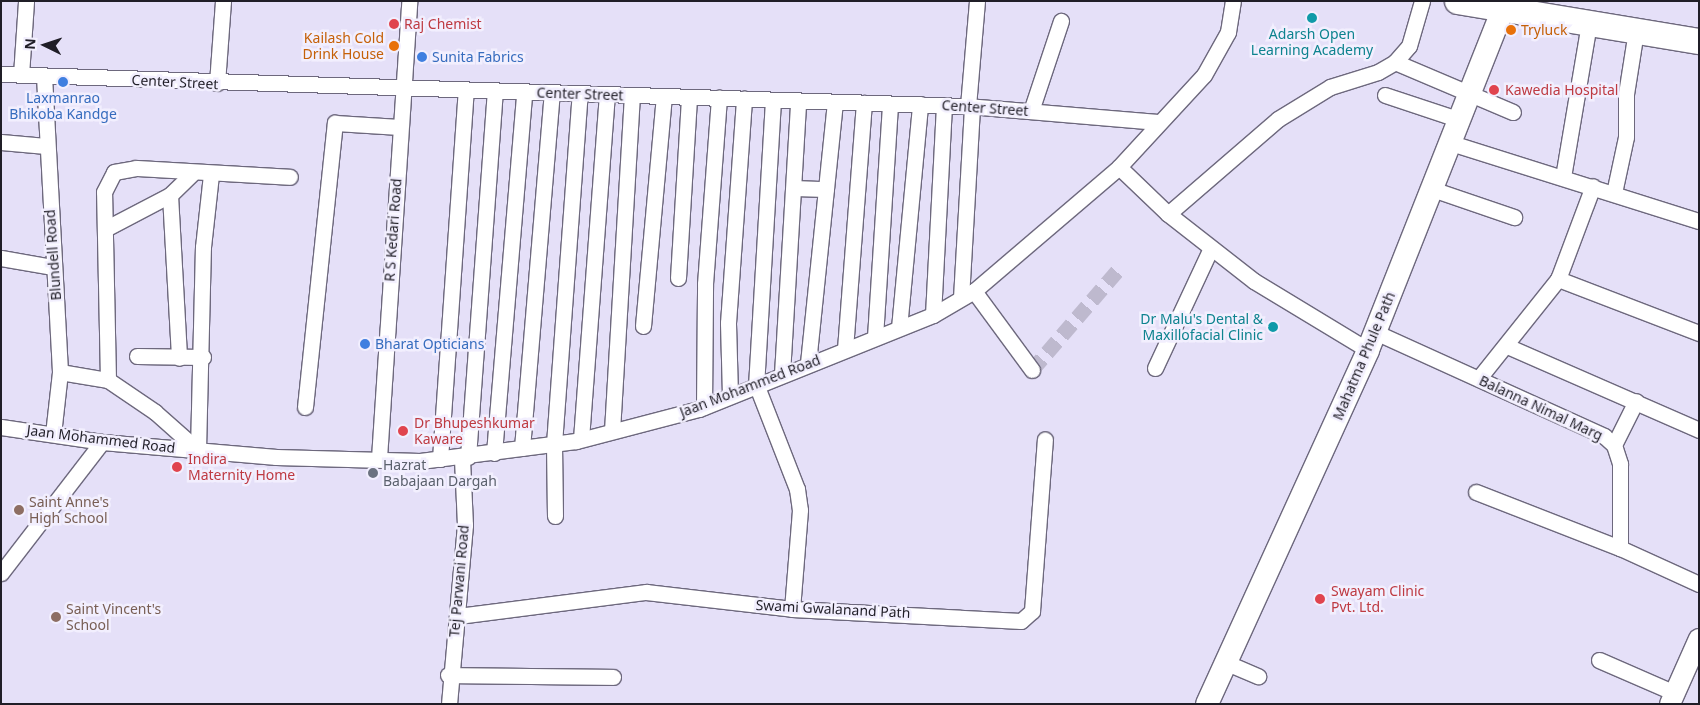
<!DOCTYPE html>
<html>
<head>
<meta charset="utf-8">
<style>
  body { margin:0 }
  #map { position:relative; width:1700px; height:705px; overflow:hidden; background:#e5e0f8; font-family:"Noto Sans",sans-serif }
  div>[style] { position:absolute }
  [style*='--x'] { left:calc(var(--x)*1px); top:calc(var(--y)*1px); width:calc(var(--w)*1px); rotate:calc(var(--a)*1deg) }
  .minor-tunnel>* { height:15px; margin-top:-7.5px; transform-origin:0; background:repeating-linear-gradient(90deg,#beb9ce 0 15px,transparent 0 23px) }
  .roads { filter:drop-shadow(1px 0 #6d687d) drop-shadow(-1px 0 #6d687d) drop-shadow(0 1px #6d687d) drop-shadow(0 -1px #6d687d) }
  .minor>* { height:15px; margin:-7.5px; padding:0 7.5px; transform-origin:7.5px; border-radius:7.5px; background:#fff }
  .tertiary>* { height:20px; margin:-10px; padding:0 10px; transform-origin:10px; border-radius:10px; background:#fff }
  .secondary>* { height:22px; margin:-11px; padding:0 11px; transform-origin:11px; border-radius:11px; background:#fff }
  .primary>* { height:25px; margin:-12.5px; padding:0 12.5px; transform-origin:12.5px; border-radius:12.5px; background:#fff }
  .dots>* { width:14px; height:14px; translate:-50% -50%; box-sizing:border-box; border:2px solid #f2effe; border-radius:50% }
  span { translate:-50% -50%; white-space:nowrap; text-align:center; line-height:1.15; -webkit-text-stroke:5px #f2effe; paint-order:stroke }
  .health-label { font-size:14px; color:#be3a42 }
  .left { translate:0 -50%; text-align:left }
  .food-label { font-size:14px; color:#c56008 }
  .right { translate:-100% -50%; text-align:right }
  .culture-label { font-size:14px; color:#0d838f }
  .shop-label { font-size:14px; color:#366cbe }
  .street-label { font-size:14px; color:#201e27 }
  .worship-label { font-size:14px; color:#5b616d }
  .education-label { font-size:14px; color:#785e54 }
  .frame { position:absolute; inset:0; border:2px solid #201e27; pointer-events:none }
  .north { position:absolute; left:20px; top:20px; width:50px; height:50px; -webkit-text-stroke:4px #f2effe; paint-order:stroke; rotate:274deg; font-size:14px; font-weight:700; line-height:20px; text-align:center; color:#201e27 }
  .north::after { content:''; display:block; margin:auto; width:18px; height:22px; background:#201e27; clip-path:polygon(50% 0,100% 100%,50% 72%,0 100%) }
</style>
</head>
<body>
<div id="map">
  <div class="minor-tunnel">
    <i style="--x:1032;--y:370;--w:133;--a:-49.3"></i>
  </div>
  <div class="roads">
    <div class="minor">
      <i style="--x:1395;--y:62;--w:128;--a:23"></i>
      <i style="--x:1;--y:74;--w:968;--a:1.9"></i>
      <i style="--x:968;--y:106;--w:192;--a:4.8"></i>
      <i style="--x:21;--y:75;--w:74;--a:-86.1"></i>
      <i style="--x:44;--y:76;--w:296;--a:86.9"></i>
      <i style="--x:60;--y:372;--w:62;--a:96.4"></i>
      <i style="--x:217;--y:83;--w:82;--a:-85.8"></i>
      <i style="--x:1385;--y:95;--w:79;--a:18.4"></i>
      <i style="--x:773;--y:100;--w:285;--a:93.4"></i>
      <i style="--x:756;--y:384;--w:113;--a:68.7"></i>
      <i style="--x:797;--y:489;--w:21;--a:82"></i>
      <i style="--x:800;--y:510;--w:99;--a:94.6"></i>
      <i style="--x:968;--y:106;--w:105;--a:-85.1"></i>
      <i style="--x:1031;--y:111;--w:95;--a:-71.6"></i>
      <i style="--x:1;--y:142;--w:45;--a:5.1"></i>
      <i style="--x:1451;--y:143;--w:260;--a:17.5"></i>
      <i style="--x:1119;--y:167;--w:66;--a:43.8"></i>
      <i style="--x:1167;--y:213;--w:110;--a:38"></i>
      <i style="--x:1254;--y:281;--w:133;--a:31.2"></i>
      <i style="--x:1563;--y:177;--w:156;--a:-80.4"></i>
      <i style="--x:794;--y:188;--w:32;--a:2"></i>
      <i style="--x:1432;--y:189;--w:87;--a:18.9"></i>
      <i style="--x:1614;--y:193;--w:57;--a:-77.9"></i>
      <i style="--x:1626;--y:137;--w:43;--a:-90"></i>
      <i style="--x:1626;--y:94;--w:64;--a:-81"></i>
      <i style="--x:170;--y:195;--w:163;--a:86.8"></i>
      <i style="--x:1168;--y:214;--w:145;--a:-40.8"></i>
      <i style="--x:1278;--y:119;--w:61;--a:-31.6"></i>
      <i style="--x:1330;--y:87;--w:50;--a:-17.4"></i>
      <i style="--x:1378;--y:72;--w:20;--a:-30"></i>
      <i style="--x:1395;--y:62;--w:21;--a:-49"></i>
      <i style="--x:1409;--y:46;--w:47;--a:-73.9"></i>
      <i style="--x:105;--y:229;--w:73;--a:-27.6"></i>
      <i style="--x:170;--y:195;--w:30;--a:-44"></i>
      <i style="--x:1;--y:258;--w:53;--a:9.8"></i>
      <i style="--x:678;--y:278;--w:181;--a:-86.5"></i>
      <i style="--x:1558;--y:279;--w:151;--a:21"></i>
      <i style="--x:974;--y:291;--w:98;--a:53.7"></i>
      <i style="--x:961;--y:298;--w:192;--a:-86.7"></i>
      <i style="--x:933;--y:315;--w:210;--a:-87"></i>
      <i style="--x:643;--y:326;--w:230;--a:-84.8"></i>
      <i style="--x:899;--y:328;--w:225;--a:-84.6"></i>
      <i style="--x:1375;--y:332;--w:252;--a:24.4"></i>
      <i style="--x:1604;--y:436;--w:13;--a:42"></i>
      <i style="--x:1614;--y:445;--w:20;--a:72"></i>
      <i style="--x:1620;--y:464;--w:84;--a:90"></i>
      <i style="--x:1620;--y:548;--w:87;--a:24.5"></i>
      <i style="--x:875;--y:337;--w:233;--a:-86.3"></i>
      <i style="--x:1507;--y:346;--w:210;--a:23.6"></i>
      <i style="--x:845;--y:349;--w:247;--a:-85.6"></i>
      <i style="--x:137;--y:356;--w:66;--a:0.9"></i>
      <i style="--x:808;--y:363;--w:262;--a:-84.1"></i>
      <i style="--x:1155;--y:368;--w:132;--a:-65"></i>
      <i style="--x:60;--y:372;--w:49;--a:9.5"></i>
      <i style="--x:108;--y:380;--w:57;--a:34.2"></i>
      <i style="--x:155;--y:412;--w:57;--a:41.5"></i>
      <i style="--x:782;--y:374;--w:273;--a:-86.6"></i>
      <i style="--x:1479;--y:378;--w:127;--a:-51.4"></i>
      <i style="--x:1558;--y:279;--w:99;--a:-69.4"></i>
      <i style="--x:108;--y:380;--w:188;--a:-91.2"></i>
      <i style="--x:104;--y:192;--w:22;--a:-63"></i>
      <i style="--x:114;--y:172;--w:22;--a:-10"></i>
      <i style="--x:136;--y:168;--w:154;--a:3.3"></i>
      <i style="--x:730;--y:395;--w:72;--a:-91.6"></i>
      <i style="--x:728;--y:323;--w:225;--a:-85.9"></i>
      <i style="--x:305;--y:407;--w:286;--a:-84"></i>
      <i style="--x:335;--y:123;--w:65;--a:3.5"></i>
      <i style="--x:704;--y:407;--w:123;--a:-89.5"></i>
      <i style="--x:705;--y:284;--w:187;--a:-85.7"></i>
      <i style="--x:1;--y:427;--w:102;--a:8.4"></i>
      <i style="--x:102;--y:442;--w:175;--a:4.9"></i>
      <i style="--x:276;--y:457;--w:144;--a:1.6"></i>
      <i style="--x:420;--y:461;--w:157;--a:-7.3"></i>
      <i style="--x:576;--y:441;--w:127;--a:-14.6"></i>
      <i style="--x:699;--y:409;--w:252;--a:-21.9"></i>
      <i style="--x:933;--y:315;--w:48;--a:-30.3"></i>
      <i style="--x:974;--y:291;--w:191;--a:-40.5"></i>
      <i style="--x:1119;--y:167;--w:125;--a:-47.3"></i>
      <i style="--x:1204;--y:75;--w:49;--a:-60.8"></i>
      <i style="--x:1228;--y:32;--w:31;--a:-81"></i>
      <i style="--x:612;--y:431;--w:336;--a:-86.6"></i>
      <i style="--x:581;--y:439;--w:345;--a:-85.7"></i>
      <i style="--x:1614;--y:445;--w:49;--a:-63.4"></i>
      <i style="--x:522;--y:448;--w:356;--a:-85.2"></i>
      <i style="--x:198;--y:450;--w:203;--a:-88.6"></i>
      <i style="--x:203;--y:247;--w:72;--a:-83.7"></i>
      <i style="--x:494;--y:453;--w:361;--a:-85.2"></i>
      <i style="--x:468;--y:457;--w:366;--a:-85.8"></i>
      <i style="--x:379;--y:458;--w:458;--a:-86.2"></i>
      <i style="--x:440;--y:459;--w:369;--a:-86"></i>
      <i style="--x:1476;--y:492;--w:155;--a:21.3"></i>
      <i style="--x:555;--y:516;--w:72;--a:-90.8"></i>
      <i style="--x:554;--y:444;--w:351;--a:-85.8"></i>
      <i style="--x:1;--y:573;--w:165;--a:-52.4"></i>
      <i style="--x:458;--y:616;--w:190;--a:-7.3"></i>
      <i style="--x:646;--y:592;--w:147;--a:6.6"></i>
      <i style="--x:792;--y:609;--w:229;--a:3"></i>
      <i style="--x:1021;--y:621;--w:15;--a:-42"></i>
      <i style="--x:1032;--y:611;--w:172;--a:-85.7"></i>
      <i style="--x:1599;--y:660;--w:83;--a:23.5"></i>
      <i style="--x:1227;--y:663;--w:34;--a:23"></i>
      <i style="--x:448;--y:675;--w:165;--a:0.7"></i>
      <i style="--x:449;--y:704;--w:180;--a:-84.9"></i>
      <i style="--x:465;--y:525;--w:67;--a:-92.6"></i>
    </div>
    <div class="tertiary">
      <i style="--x:1670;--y:704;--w:71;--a:-66"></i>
    </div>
    <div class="secondary">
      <i style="--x:1207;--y:704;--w:389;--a:-65.5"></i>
      <i style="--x:1368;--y:350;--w:375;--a:-68.4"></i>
    </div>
    <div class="primary">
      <i style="--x:1457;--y:1;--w:245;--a:9.4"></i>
    </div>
  </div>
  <div class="dots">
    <i style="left:1312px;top:18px;background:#0f9aa8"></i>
    <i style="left:394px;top:24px;background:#e0444e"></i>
    <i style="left:1511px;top:30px;background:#e8710a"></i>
    <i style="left:394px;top:46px;background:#e8710a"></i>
    <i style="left:422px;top:57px;background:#3f7fe0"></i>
    <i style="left:63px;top:82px;background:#3f7fe0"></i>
    <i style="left:1494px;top:90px;background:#e0444e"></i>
    <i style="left:1273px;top:327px;background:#0f9aa8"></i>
    <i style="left:365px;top:344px;background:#3f7fe0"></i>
    <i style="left:403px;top:431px;background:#e0444e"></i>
    <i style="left:177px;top:467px;background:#e0444e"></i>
    <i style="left:373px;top:473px;background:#6b7280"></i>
    <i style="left:19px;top:510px;background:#8d6e63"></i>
    <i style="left:1320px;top:599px;background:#e0444e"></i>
    <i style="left:56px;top:617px;background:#8d6e63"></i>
  </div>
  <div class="health-label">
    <span class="left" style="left:404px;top:24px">Raj Chemist</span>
    <span class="left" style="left:1505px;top:90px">Kawedia Hospital</span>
    <span class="left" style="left:414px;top:431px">Dr Bhupeshkumar<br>Kaware</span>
    <span class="left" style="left:188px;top:467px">Indira<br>Maternity Home</span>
    <span class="left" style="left:1331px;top:599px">Swayam Clinic<br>Pvt. Ltd.</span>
  </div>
  <div class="food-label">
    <span class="left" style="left:1521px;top:30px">Tryluck</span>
    <span class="right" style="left:384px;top:46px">Kailash Cold<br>Drink House</span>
  </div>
  <div class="culture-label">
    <span style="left:1312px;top:42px">Adarsh Open<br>Learning Academy</span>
    <span class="right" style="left:1263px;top:327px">Dr Malu's Dental &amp;<br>Maxillofacial Clinic</span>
  </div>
  <div class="shop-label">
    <span class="left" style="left:432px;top:57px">Sunita Fabrics</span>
    <span style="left:63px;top:106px">Laxmanrao<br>Bhikoba Kandge</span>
    <span class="left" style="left:375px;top:344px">Bharat Opticians</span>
  </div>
  <div class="street-label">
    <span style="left:175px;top:82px;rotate:3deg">Center Street</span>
    <span style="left:580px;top:94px;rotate:2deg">Center Street</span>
    <span style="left:985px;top:108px;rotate:4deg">Center Street</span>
    <span style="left:393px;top:230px;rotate:-86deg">R S Kedari Road</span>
    <span style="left:53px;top:255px;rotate:-94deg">Blundell Road</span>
    <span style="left:1364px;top:356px;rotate:-67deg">Mahatma Phule Path</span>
    <span style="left:750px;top:386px;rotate:-21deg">Jaan Mohammed Road</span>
    <span style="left:1541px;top:408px;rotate:25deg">Balanna Nimal Marg</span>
    <span style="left:101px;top:439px;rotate:7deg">Jaan Mohammed Road</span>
    <span style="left:459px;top:581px;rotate:-85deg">Tej Parwani Road</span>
    <span style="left:833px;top:609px;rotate:3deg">Swami Gwalanand Path</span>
  </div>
  <div class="worship-label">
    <span class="left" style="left:383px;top:473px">Hazrat<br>Babajaan Dargah</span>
  </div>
  <div class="education-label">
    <span class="left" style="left:29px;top:510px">Saint Anne's<br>High School</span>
    <span class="left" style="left:66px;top:617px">Saint Vincent's<br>School</span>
  </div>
  <div class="frame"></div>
  <div class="north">N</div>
</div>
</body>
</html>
